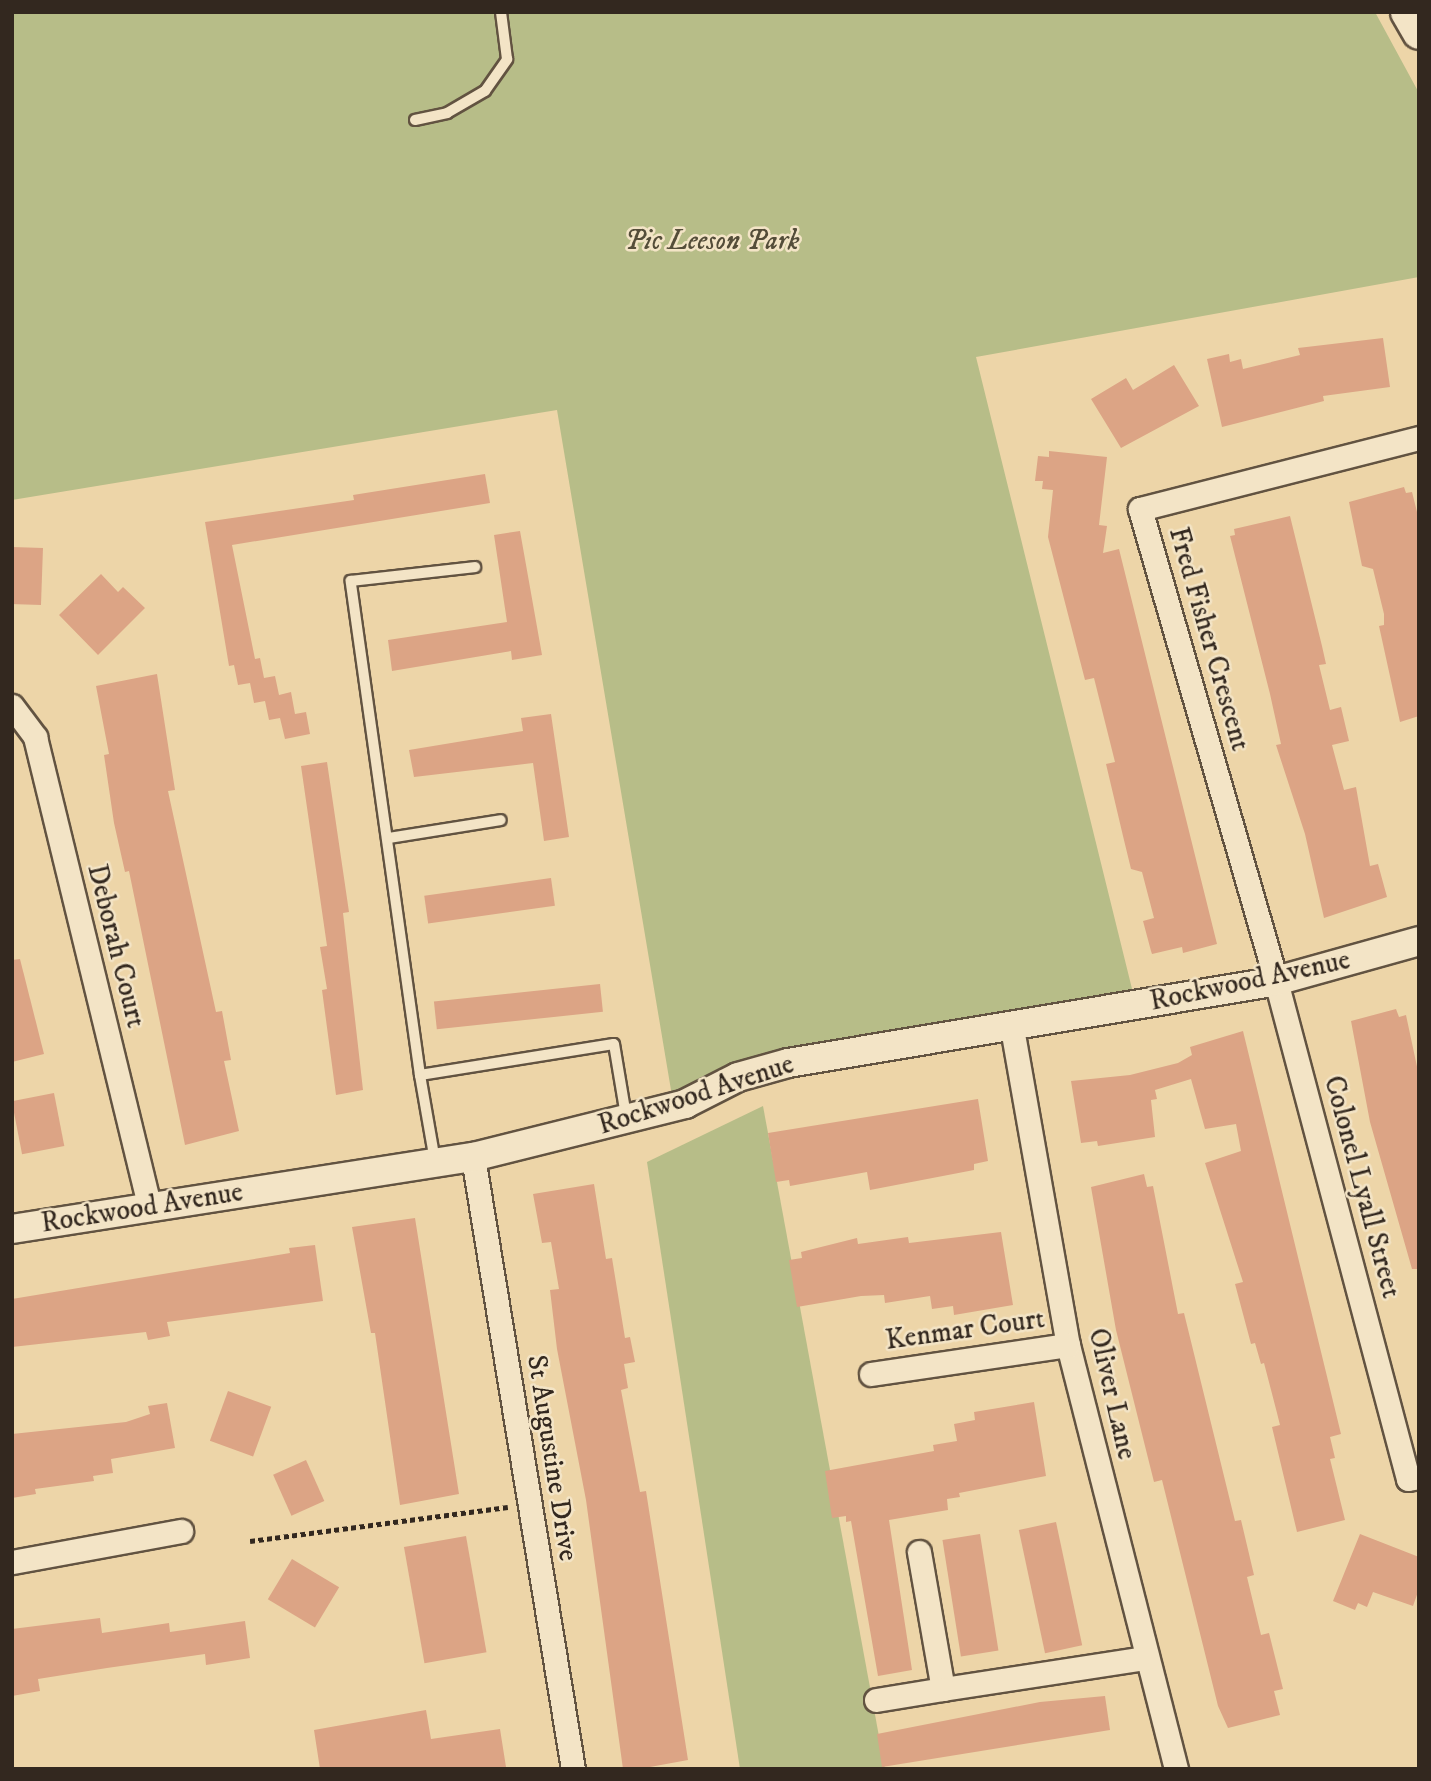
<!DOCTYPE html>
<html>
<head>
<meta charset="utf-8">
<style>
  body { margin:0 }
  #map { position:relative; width:1431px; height:1781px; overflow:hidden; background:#edd5a8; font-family:"IM FELL DW Pica",serif }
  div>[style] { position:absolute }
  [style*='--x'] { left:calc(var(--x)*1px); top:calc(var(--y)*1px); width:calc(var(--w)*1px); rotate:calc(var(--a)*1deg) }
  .green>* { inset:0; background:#b7bd88 }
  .building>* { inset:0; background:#dca485; transform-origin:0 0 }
  .path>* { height:4.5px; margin-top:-2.25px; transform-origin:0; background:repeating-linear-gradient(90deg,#33281f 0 5px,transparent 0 8.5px) }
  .roads { filter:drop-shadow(2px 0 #625341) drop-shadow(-2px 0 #625341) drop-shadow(0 2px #625341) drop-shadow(0 -2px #625341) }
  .service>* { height:10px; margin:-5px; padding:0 5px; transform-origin:5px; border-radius:5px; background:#f3e4c6 }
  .minor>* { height:23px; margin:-11.5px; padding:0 11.5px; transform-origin:11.5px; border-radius:11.5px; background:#f3e4c6 }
  .tertiary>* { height:28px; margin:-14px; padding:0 14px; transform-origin:14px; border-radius:14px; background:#f3e4c6 }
  .secondary>* { height:32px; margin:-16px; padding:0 16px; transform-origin:16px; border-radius:16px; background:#f3e4c6 }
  span { translate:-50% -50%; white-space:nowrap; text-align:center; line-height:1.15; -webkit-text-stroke:5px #f3e4c6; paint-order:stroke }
  .park-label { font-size:28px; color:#544d39; font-style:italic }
  .street-label { font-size:28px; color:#33281f }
  .frame { position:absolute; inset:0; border:14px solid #33281f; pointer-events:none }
</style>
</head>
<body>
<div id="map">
  <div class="green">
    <i style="clip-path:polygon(12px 12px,1375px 12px,1419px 93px,1419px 277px,976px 357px,1137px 1009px,672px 1096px,557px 410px,12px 500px)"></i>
    <i style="clip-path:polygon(763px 1106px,885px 1769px,740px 1769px,647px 1162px)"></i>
  </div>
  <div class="building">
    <i style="clip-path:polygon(1383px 338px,1390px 387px,1323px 396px,1324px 401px,1222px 427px,1207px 359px,1229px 354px,1230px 362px,1241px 359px,1243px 369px,1300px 355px,1298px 348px)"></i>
    <i style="clip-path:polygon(1174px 365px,1199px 406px,1121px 448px,1091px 399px,1126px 378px,1133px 390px)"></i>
    <i style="clip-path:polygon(1049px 451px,1107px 457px,1099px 525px,1107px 526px,1103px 553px,1119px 549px,1217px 944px,1183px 953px,1182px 947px,1152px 954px,1151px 951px,1143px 921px,1154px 918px,1142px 872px,1131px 869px,1123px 836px,1106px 764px,1115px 762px,1094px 678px,1085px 680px,1048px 537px,1053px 490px,1042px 489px,1043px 481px,1035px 481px,1038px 456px,1049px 457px)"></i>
    <i style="clip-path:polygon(485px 474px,490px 503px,232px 545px,255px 659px,260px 658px,264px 678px,275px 676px,279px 695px,291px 692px,295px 714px,306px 712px,310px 734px,285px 739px,280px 718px,269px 720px,265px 701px,254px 703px,250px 683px,238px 685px,234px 665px,229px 666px,205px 522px,354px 500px,353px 495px)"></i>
    <i style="clip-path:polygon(1404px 487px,1406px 493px,1412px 492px,1419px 520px,1419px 716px,1400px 722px,1379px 626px,1384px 625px,1384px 614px,1373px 569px,1362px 566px,1349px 502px)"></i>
    <i style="clip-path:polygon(1290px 516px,1322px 646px,1326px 664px,1319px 665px,1330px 710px,1341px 707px,1349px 741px,1332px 745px,1344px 790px,1356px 787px,1370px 866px,1378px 864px,1387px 897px,1324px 918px,1305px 834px,1276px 745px,1281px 744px,1270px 694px,1230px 536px,1235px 535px,1234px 529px)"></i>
    <i style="clip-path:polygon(520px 531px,542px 655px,512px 660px,511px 651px,392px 671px,388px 640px,507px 622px,494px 535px)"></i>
    <i style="left:12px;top:547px;width:31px;height:57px;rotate:2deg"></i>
    <i style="clip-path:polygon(101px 574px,118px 592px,123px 587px,145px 608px,98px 655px,59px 615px)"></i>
    <i style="clip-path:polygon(157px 674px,175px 790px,168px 791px,216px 1012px,222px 1011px,231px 1060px,224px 1061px,239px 1131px,185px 1145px,129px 871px,125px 872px,114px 823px,104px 755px,109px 754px,96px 686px)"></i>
    <i style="clip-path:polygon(551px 714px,569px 837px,544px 841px,533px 763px,414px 777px,409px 750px,523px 731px,521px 718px)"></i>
    <i style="clip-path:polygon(327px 762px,349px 912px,343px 913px,363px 1090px,336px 1095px,322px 990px,327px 989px,320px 947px,327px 946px,301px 766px)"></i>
    <i style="left:551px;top:878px;width:28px;height:128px;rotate:82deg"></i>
    <i style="clip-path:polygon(20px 959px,44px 1054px,12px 1062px,12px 960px)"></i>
    <i style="left:600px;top:984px;width:28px;height:167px;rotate:84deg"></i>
    <i style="clip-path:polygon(1396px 1009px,1399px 1017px,1406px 1015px,1419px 1076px,1419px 1269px,1412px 1269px,1370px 1122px,1351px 1021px)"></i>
    <i style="clip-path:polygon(1243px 1031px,1341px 1434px,1330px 1437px,1335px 1458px,1330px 1459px,1345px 1520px,1297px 1532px,1272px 1427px,1280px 1425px,1277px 1413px,1264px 1363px,1261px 1364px,1255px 1343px,1251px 1344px,1235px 1284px,1243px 1282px,1205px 1163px,1241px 1151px,1236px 1124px,1205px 1129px,1191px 1079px,1155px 1090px,1157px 1099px,1151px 1100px,1155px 1137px,1098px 1146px,1097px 1141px,1081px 1143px,1071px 1081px,1130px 1075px,1178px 1063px,1192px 1055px,1190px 1047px)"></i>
    <i style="left:54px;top:1093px;width:54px;height:43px;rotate:79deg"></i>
    <i style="clip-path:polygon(978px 1099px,988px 1161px,974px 1164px,974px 1170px,870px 1190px,867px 1172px,790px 1186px,789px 1180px,776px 1182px,768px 1133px)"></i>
    <i style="clip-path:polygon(1144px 1174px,1147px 1187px,1153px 1186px,1178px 1314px,1184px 1313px,1235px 1521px,1241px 1520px,1254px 1575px,1247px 1577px,1261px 1635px,1269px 1633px,1283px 1689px,1274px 1691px,1280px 1715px,1228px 1728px,1218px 1706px,1162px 1480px,1154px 1482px,1116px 1330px,1091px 1187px)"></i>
    <i style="clip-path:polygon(594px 1184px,606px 1259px,612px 1258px,625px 1338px,630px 1337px,635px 1362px,624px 1364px,628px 1388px,621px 1390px,640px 1492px,646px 1491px,688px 1760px,639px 1769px,623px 1769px,586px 1500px,557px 1349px,550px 1290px,559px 1289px,551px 1242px,542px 1243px,533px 1194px)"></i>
    <i style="clip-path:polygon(415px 1218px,459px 1494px,400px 1505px,375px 1333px,371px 1333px,352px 1227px)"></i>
    <i style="clip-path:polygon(1001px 1232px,1013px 1305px,954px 1315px,953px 1306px,932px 1309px,930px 1296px,885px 1303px,884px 1295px,861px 1296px,797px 1307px,789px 1260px,802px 1258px,801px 1252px,857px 1238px,858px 1244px,908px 1237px,909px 1243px)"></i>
    <i style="clip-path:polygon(315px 1245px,323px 1301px,167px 1322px,170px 1336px,148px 1340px,146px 1332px,12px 1347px,12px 1299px,290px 1253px,289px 1248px)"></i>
    <i style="left:228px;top:1391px;width:46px;height:53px;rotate:20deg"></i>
    <i style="clip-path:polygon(1034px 1402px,1046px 1476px,959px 1493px,960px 1497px,947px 1499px,948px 1510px,889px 1520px,912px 1670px,878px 1676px,851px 1521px,846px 1522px,846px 1516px,832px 1518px,825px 1471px,934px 1451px,933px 1445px,957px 1441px,954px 1424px,975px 1420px,974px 1412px)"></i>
    <i style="clip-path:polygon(167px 1403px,175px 1448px,111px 1459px,113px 1473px,93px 1476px,94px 1481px,35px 1489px,36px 1494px,12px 1498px,12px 1434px,126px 1422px,150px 1414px,148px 1406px)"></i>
    <i style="left:306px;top:1460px;width:45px;height:36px;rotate:66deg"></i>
    <i style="left:1056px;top:1522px;width:126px;height:38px;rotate:78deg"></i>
    <i style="left:980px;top:1534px;width:118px;height:38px;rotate:81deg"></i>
    <i style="clip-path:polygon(1360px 1534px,1419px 1557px,1419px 1589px,1413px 1606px,1373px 1592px,1367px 1607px,1358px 1603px,1355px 1610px,1333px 1601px)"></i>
    <i style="left:466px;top:1536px;width:118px;height:63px;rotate:80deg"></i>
    <i style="left:292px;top:1559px;width:55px;height:47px;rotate:31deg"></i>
    <i style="clip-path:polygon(100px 1618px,102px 1633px,169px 1623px,170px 1632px,245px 1621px,250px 1658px,206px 1665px,205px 1654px,107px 1668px,38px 1679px,40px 1691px,12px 1696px,12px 1629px)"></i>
    <i style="clip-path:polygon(1105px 1696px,1110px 1730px,882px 1767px,877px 1734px,1040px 1702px)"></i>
    <i style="clip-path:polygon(426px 1710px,431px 1739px,500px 1729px,506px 1767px,320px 1769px,314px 1730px)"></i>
  </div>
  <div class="path">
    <i style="--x:250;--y:1541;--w:260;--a:-7.5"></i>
  </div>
  <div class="roads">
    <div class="service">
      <i style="--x:415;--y:120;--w:33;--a:-12"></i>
      <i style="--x:447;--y:113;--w:44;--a:-30.1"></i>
      <i style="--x:485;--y:91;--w:39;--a:-55"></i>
      <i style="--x:507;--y:59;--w:47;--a:-97.3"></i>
      <i style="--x:389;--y:838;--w:113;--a:-9.1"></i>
      <i style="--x:420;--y:1075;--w:499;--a:-98"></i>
      <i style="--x:351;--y:581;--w:125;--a:-6.4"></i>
      <i style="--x:435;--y:1161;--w:87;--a:-99.9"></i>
      <i style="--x:420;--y:1075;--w:196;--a:-9.1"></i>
      <i style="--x:614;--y:1044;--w:73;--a:80.5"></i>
    </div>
    <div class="minor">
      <i style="--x:1419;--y:438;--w:288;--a:165.7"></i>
      <i style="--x:1140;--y:509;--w:491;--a:73.9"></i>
      <i style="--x:1276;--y:981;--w:515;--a:75.15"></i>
      <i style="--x:1408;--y:1479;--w:11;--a:-10"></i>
      <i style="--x:12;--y:706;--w:39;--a:53"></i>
      <i style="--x:35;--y:737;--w:484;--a:76.3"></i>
      <i style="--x:1012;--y:1028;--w:322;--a:80"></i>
      <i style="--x:1068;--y:1345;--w:438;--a:75.7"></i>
      <i style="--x:473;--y:1157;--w:620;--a:80.72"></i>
      <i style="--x:871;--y:1374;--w:199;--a:-8.4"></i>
      <i style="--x:919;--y:1552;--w:139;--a:80.1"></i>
      <i style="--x:943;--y:1689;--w:205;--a:-8.7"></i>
      <i style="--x:12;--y:1562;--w:172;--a:-10.4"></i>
      <i style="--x:876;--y:1700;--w:68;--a:-9.3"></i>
    </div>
    <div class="tertiary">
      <i style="--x:12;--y:1229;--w:467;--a:-8.9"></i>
      <i style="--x:473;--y:1157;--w:219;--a:-14"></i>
      <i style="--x:685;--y:1104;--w:59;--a:-27"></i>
      <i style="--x:738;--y:1077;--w:52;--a:-15.6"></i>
      <i style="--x:788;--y:1063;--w:495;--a:-9.5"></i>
      <i style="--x:1276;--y:981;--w:148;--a:-15.6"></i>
    </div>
    <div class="secondary">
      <i style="--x:1407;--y:12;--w:24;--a:60"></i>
    </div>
  </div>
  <div class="park-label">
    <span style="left:712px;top:241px">Pic Leeson Park</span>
  </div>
  <div class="street-label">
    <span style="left:1209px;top:639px;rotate:74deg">Fred Fisher Crescent</span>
    <span style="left:116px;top:946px;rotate:76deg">Deborah Court</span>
    <span style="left:1250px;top:981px;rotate:-12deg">Rockwood Avenue</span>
    <span style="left:696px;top:1095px;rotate:-18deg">Rockwood Avenue</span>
    <span style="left:1362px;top:1187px;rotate:75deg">Colonel Lyall Street</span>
    <span style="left:142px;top:1208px;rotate:-9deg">Rockwood Avenue</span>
    <span style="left:965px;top:1330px;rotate:-8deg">Kenmar Court</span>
    <span style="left:1112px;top:1394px;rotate:77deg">Oliver Lane</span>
    <span style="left:552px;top:1458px;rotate:81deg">St Augustine Drive</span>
  </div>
  <div class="frame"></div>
</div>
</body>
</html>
